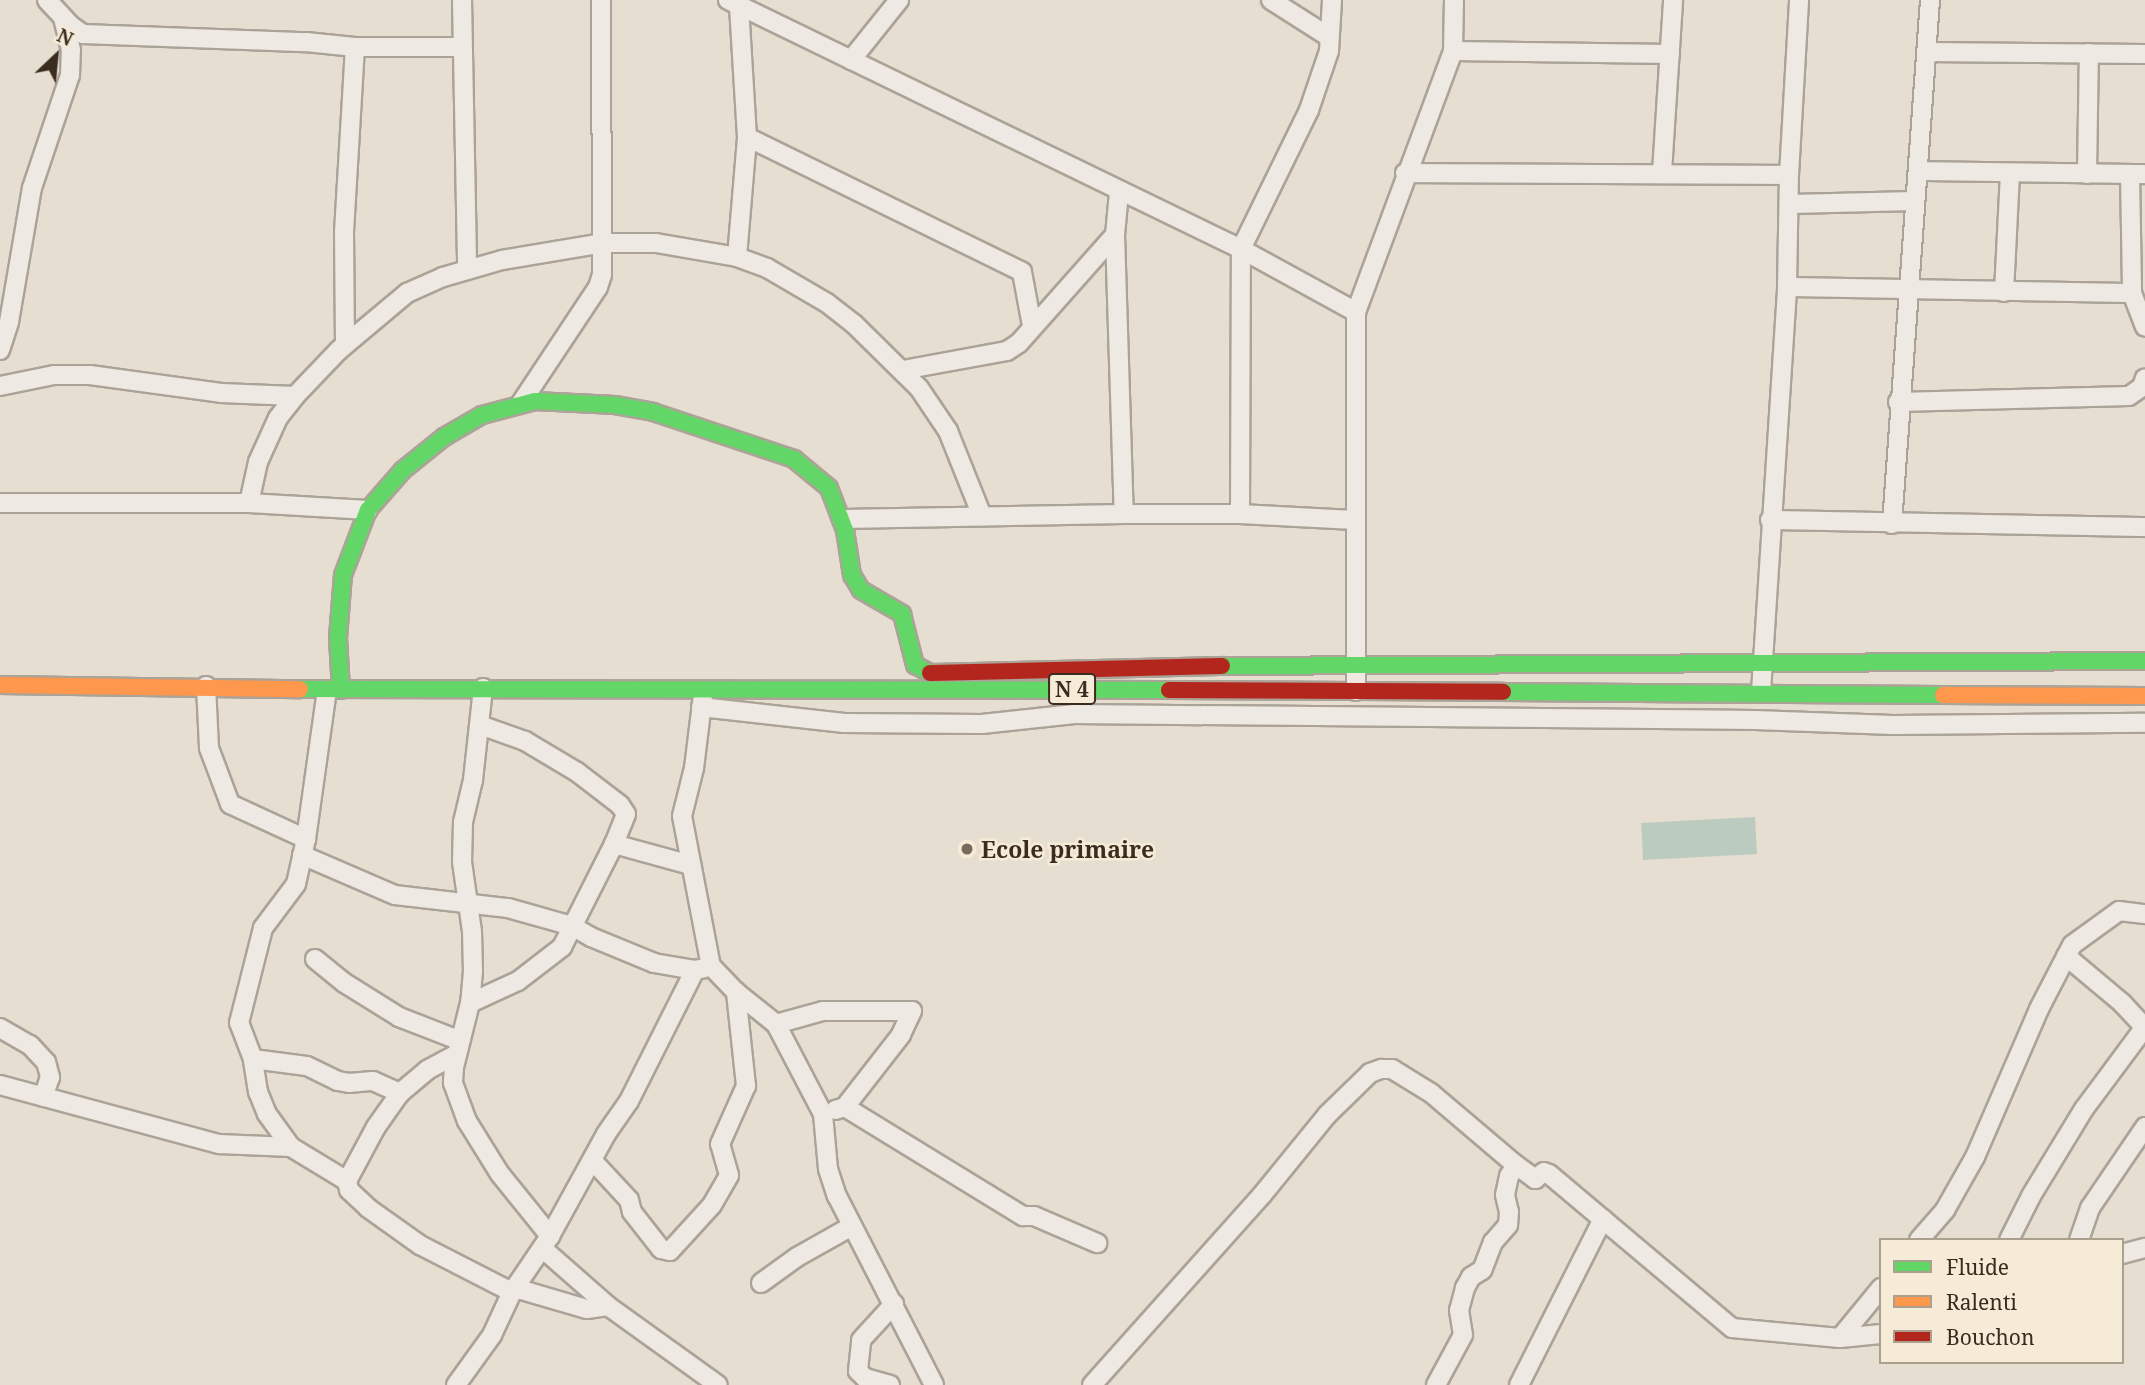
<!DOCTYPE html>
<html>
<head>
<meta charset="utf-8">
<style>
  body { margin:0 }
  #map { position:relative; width:2145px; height:1385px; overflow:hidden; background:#e6ded0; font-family:"Noto Serif",serif }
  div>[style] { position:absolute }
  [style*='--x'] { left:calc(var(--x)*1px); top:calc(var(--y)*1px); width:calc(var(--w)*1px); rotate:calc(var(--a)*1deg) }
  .water>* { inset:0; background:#bbcbc0; transform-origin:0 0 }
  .roads { filter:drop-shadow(2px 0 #aca398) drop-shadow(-2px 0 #aca398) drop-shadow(0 2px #aca398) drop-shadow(0 -2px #aca398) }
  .street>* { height:18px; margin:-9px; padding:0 9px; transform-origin:9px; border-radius:9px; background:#eee9e2 }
  .fast>* { height:16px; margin:-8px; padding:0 8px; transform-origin:8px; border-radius:8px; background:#63d668 }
  .slow>* { height:16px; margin:-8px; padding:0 8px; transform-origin:8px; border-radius:8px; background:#ff974d }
  .jam>* { height:16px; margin:-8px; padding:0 8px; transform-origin:8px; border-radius:8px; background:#b3261e }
  .dots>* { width:19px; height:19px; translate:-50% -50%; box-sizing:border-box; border:4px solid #f6ebd7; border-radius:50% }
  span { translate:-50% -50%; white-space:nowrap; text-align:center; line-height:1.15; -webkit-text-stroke:5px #f6ebd7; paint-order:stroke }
  .shield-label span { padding:2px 5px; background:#f6ebd7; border:2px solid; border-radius:5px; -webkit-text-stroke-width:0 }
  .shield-label { font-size:21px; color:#3b2c20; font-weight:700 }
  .poi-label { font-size:23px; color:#3b2c20; font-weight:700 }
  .left { translate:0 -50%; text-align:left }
  .legend { position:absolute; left:1879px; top:1238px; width:245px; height:126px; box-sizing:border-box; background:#f6ebd7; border:2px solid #ab9f8e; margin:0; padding:9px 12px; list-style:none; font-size:21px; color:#3b2c20 }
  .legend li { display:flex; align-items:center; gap:14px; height:35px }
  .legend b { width:35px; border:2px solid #ab9f8e }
  .north { position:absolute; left:21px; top:21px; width:70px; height:70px; -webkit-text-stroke:5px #f6ebd7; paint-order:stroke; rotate:26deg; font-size:19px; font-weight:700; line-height:28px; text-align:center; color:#3b2c20 }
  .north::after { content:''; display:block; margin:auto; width:24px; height:32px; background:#3b2c20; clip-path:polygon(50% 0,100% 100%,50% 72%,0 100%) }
</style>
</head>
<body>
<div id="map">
  <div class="water">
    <i style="left:1755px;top:817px;width:37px;height:114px;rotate:87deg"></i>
  </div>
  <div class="roads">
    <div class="street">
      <i style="--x:47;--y:0;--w:34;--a:47"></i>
      <i style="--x:70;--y:25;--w:16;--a:35"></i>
      <i style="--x:83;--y:34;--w:223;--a:2.1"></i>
      <i style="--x:306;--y:42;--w:49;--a:5.8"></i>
      <i style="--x:355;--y:47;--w:106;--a:0"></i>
      <i style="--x:462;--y:0;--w:269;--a:88.9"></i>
      <i style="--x:728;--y:0;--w:570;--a:25.89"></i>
      <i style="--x:1241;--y:249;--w:131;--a:28.7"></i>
      <i style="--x:1271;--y:0;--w:69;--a:32.5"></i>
      <i style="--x:1453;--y:51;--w:217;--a:0.8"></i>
      <i style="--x:1927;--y:52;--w:218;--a:0.5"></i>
      <i style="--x:851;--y:60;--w:77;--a:-51.3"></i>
      <i style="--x:747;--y:137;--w:306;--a:26.1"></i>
      <i style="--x:1022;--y:272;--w:55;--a:79.5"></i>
      <i style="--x:1918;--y:171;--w:227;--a:0.8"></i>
      <i style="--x:1662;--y:172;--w:172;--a:-86.3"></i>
      <i style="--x:1405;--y:173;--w:384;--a:0.3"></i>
      <i style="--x:2087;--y:174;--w:121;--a:-89.1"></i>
      <i style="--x:2130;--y:174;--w:119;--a:89"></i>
      <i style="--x:2132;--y:293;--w:36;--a:69"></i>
      <i style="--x:1119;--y:192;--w:43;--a:95.3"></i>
      <i style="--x:1115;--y:235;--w:279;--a:88.2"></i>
      <i style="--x:1790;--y:204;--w:125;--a:-1.4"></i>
      <i style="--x:737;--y:257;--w:120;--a:-85.2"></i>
      <i style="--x:747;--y:137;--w:132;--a:-93.5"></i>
      <i style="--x:1787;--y:287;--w:345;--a:1"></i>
      <i style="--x:2004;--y:292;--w:119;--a:-87.1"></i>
      <i style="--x:345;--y:345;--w:113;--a:-90.5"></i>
      <i style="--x:344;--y:232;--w:185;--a:-86.6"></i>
      <i style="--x:0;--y:350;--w:29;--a:-72"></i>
      <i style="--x:9;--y:322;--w:136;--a:-80.3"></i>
      <i style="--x:32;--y:188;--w:119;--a:-71.4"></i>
      <i style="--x:70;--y:75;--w:25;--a:-88"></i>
      <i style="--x:71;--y:50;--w:33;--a:-104"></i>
      <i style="--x:903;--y:370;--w:106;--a:-10.4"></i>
      <i style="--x:1007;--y:351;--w:14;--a:-34"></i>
      <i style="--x:1019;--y:343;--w:144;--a:-48.4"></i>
      <i style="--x:0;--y:386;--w:55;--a:-11.5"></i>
      <i style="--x:54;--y:375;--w:36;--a:0"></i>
      <i style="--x:90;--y:375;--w:132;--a:7.8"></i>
      <i style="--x:221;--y:393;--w:74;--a:2.3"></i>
      <i style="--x:1898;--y:402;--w:231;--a:-1.5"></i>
      <i style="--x:2129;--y:396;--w:16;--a:-35"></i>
      <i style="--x:2142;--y:387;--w:9;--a:-72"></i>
      <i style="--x:521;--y:403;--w:139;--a:-56.4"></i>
      <i style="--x:598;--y:287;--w:13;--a:-72"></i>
      <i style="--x:602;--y:275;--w:275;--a:-90.2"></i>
      <i style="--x:0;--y:503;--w:249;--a:0"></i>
      <i style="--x:249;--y:503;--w:119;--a:3.4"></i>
      <i style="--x:249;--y:503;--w:42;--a:-77.6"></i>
      <i style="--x:258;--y:462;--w:48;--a:-65.6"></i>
      <i style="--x:278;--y:418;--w:28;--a:-52"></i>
      <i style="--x:295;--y:396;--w:64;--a:-46.3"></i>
      <i style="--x:339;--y:350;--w:89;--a:-40"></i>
      <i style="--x:407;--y:293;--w:39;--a:-24"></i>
      <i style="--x:443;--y:277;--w:61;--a:-16.1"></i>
      <i style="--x:502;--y:260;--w:103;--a:-9.5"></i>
      <i style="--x:604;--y:243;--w:52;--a:0"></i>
      <i style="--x:656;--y:243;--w:82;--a:9.8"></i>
      <i style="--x:737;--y:257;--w:32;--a:20"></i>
      <i style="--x:767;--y:268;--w:69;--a:30.3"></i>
      <i style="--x:827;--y:303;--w:34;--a:38"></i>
      <i style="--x:854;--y:324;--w:91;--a:44.6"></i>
      <i style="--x:919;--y:388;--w:52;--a:56"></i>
      <i style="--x:948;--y:431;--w:92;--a:68.2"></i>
      <i style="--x:1240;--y:514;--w:265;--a:-89.8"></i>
      <i style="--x:1241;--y:249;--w:155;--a:-63.9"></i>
      <i style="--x:1309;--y:110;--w:62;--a:-71.3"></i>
      <i style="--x:1329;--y:51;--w:51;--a:-86.6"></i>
      <i style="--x:842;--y:519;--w:282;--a:-1"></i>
      <i style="--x:1124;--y:514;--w:116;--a:0"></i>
      <i style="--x:1240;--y:514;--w:115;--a:3"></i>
      <i style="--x:1770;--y:520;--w:375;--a:1.1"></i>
      <i style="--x:1892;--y:524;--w:525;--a:-85.85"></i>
      <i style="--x:206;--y:686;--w:62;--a:87.2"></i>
      <i style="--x:209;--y:748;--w:60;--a:69.4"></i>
      <i style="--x:230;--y:804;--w:84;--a:24.7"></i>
      <i style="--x:483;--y:688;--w:93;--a:96.2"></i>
      <i style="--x:473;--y:780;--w:43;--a:103.4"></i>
      <i style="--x:463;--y:822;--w:40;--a:91.4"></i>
      <i style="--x:462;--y:862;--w:70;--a:81.8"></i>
      <i style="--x:472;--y:931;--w:40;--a:88.6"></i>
      <i style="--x:473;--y:971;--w:32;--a:95"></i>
      <i style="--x:470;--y:1003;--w:66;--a:104"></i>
      <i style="--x:454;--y:1067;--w:16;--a:94"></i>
      <i style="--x:453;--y:1083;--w:40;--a:69.8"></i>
      <i style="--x:467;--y:1121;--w:62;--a:58.1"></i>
      <i style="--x:500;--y:1174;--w:80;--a:51.1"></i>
      <i style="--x:1356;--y:691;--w:379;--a:-90"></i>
      <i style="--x:1356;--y:312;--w:278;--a:-69.6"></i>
      <i style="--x:1453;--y:51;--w:51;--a:-88.9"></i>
      <i style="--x:1761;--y:692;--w:406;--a:-86.3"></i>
      <i style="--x:1787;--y:287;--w:112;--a:-89"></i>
      <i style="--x:1789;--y:175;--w:175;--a:-86.7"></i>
      <i style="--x:703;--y:695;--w:74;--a:97"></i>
      <i style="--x:694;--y:768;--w:49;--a:104"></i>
      <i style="--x:682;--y:816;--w:153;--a:79.1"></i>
      <i style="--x:711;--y:966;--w:36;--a:46"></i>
      <i style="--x:736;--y:992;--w:51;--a:38.7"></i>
      <i style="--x:776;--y:1024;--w:102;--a:62.4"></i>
      <i style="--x:823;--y:1114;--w:55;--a:84.8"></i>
      <i style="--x:828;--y:1169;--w:28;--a:72"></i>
      <i style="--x:837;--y:1196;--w:212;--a:62.8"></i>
      <i style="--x:701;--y:707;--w:144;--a:6.4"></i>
      <i style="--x:844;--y:723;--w:138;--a:0.4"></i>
      <i style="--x:982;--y:724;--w:93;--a:-6.2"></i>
      <i style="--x:1074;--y:714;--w:681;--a:0.5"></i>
      <i style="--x:1755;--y:720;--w:138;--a:2.1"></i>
      <i style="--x:1893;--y:725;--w:252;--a:-0.5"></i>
      <i style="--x:614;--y:844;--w:80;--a:15.3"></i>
      <i style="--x:302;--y:855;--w:101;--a:23.3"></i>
      <i style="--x:395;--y:895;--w:114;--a:6.6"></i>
      <i style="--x:508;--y:908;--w:66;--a:15.7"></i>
      <i style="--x:572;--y:926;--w:22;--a:30"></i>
      <i style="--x:591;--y:937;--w:68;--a:22.4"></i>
      <i style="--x:654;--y:963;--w:42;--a:9.7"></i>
      <i style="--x:695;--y:970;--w:10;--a:-11"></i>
      <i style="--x:2066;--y:956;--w:73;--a:40"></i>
      <i style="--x:2122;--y:1003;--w:34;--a:47"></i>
      <i style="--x:315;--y:959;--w:36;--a:39"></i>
      <i style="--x:343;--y:982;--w:66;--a:32"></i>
      <i style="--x:399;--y:1017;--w:66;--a:21.2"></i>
      <i style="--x:470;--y:1003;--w:53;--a:-24.6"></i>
      <i style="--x:518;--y:981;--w:56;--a:-37.7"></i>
      <i style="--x:562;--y:947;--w:115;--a:-63.2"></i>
      <i style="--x:614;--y:844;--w:32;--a:-68"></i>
      <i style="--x:626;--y:814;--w:11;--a:-124"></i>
      <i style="--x:620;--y:805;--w:54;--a:-142.5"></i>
      <i style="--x:577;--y:772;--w:61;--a:-149.2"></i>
      <i style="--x:525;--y:741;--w:48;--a:-160.4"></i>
      <i style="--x:776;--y:1024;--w:49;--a:-15.5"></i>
      <i style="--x:823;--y:1011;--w:89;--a:0"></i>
      <i style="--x:912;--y:1011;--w:26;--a:115"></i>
      <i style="--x:901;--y:1035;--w:91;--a:127.9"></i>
      <i style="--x:845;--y:1107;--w:10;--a:163"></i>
      <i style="--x:0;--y:1028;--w:34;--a:30"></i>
      <i style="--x:30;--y:1045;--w:23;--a:47"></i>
      <i style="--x:46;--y:1062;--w:16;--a:75"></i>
      <i style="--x:50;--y:1077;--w:21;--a:109"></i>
      <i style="--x:253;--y:1059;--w:54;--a:7.4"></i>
      <i style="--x:307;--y:1066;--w:34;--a:26"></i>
      <i style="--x:338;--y:1081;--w:11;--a:10"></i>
      <i style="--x:349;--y:1083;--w:24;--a:-5"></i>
      <i style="--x:373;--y:1081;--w:30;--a:24"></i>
      <i style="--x:0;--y:1085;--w:227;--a:15.1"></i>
      <i style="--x:219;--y:1144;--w:72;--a:2.4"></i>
      <i style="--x:291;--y:1147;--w:66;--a:31.3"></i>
      <i style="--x:347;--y:1181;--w:9;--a:77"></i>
      <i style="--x:349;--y:1190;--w:26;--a:43"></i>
      <i style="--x:368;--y:1208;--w:64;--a:35.4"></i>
      <i style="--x:420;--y:1245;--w:103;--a:27.1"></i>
      <i style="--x:845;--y:1107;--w:209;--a:31.5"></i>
      <i style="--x:1023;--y:1216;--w:11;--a:0"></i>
      <i style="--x:1034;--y:1216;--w:69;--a:23.2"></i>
      <i style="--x:291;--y:1147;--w:41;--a:-126"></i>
      <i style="--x:267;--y:1114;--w:24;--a:-112"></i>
      <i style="--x:258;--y:1092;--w:33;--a:-99"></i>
      <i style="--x:253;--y:1059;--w:39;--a:-111"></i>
      <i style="--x:239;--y:1023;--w:98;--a:-75.8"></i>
      <i style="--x:263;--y:928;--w:55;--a:-53.1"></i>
      <i style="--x:296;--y:884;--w:46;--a:-77.5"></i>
      <i style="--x:306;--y:839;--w:150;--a:-82"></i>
      <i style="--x:592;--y:1160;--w:54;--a:47.2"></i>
      <i style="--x:629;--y:1200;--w:12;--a:76"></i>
      <i style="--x:632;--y:1212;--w:47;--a:51.9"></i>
      <i style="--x:661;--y:1249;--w:9;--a:13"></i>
      <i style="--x:670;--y:1251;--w:62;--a:-47.6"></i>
      <i style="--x:712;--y:1205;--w:34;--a:-60"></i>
      <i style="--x:729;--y:1175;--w:32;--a:-106"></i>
      <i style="--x:720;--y:1144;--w:64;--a:-65.9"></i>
      <i style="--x:746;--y:1086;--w:95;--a:-96.1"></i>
      <i style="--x:1516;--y:1165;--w:24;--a:36"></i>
      <i style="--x:1535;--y:1179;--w:11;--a:-38"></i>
      <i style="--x:1544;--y:1172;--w:5;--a:22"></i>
      <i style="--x:1549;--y:1174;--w:239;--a:40.1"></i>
      <i style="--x:1732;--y:1328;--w:108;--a:5.3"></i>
      <i style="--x:1840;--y:1338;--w:41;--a:-5.6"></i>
      <i style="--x:347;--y:1181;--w:61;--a:-61.8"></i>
      <i style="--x:376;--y:1127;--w:42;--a:-54.8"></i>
      <i style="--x:400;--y:1093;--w:35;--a:-40"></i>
      <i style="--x:427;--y:1070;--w:34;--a:-28"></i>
      <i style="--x:1919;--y:1240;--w:40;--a:-49"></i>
      <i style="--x:1945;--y:1210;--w:61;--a:-60.5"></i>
      <i style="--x:1975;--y:1157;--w:161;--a:-66.6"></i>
      <i style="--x:2039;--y:1009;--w:72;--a:-62.7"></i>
      <i style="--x:2072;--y:945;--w:58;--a:-35.9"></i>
      <i style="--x:2119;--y:911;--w:26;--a:7"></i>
      <i style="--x:2009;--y:1240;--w:49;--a:-63.4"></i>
      <i style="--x:2031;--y:1196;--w:102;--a:-58.7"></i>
      <i style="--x:2084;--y:1109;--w:102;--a:-53.4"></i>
      <i style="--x:2079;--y:1240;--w:34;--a:-71"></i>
      <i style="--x:2090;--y:1208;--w:98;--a:-55.8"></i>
      <i style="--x:542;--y:1248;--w:88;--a:41.3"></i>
      <i style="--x:608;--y:1306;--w:135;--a:35.7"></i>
      <i style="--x:2122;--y:1254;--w:24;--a:-15"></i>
      <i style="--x:761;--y:1283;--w:44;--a:-35.8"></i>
      <i style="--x:797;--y:1257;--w:63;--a:-29.4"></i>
      <i style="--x:515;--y:1288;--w:75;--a:16.3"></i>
      <i style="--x:587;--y:1309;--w:21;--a:-8"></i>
      <i style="--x:1840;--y:1338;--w:65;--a:-50.6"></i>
      <i style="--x:456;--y:1385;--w:62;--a:-54.2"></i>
      <i style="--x:492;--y:1335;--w:47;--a:-65.1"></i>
      <i style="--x:512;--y:1292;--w:68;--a:-55.8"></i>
      <i style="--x:550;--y:1236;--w:116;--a:-61.2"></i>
      <i style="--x:606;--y:1134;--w:40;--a:-55.1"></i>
      <i style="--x:629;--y:1101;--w:147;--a:-63.3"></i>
      <i style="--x:890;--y:1385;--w:26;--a:-164"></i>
      <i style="--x:865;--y:1378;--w:10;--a:-135"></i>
      <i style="--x:858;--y:1371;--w:31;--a:-84"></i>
      <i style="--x:861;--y:1340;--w:49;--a:-47.5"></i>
      <i style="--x:1092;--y:1385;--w:255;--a:-48.2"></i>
      <i style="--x:1262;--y:1195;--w:103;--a:-50.9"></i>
      <i style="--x:1327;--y:1115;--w:60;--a:-44.3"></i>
      <i style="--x:1370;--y:1073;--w:12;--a:-20"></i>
      <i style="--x:1381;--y:1069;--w:11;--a:0"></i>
      <i style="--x:1392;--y:1069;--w:46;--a:31.6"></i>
      <i style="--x:1431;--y:1093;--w:111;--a:40.3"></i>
      <i style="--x:1516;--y:1165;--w:13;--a:122"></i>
      <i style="--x:1509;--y:1176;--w:19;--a:102"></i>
      <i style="--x:1505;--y:1195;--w:17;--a:77"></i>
      <i style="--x:1509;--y:1212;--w:13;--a:94"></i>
      <i style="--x:1508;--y:1225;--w:23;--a:131"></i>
      <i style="--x:1493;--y:1242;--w:30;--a:111"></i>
      <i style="--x:1482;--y:1270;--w:13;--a:148"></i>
      <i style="--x:1471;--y:1277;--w:13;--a:119"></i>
      <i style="--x:1465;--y:1288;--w:23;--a:105"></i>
      <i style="--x:1459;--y:1310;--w:25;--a:81"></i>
      <i style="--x:1463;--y:1335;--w:57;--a:118.4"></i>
      <i style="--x:1519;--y:1385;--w:186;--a:-63.2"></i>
    </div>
    <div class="fast">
      <i style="--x:1222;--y:666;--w:923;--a:-0.31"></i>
      <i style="--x:300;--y:689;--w:869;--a:0.07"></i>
      <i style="--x:341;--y:690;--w:52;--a:-93.3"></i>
      <i style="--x:338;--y:638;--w:63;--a:-85.5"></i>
      <i style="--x:343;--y:575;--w:70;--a:-69"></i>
      <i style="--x:368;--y:510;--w:53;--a:-48.8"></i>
      <i style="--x:403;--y:470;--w:53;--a:-38.8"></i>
      <i style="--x:444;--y:437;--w:44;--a:-30.1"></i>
      <i style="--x:482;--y:415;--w:55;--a:-14.8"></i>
      <i style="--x:535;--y:401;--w:80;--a:2.9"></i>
      <i style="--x:615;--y:405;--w:39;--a:10"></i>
      <i style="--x:653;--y:412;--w:149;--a:18.4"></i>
      <i style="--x:794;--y:459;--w:45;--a:39.6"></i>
      <i style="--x:829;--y:488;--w:45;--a:69.1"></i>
      <i style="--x:845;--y:530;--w:46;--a:81.2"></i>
      <i style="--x:852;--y:575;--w:17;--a:59"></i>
      <i style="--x:861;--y:590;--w:48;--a:30.3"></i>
      <i style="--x:902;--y:614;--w:53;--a:75.7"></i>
      <i style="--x:915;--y:665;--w:17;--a:28"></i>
      <i style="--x:1503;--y:692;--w:440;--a:0.4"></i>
    </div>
    <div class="slow">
      <i style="--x:0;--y:685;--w:300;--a:0.8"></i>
      <i style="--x:1943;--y:695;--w:202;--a:0.3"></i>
    </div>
    <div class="jam">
      <i style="--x:930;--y:673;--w:292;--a:-1.4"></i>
      <i style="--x:1169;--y:690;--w:334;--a:0.3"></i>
    </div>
  </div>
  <div class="dots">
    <i style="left:967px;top:849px;background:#776a5e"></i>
  </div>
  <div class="shield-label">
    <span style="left:1072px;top:689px">N 4</span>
  </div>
  <div class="poi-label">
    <span class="left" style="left:981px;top:849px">Ecole primaire</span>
  </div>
  <ul class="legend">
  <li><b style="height:9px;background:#63d668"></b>Fluide</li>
  <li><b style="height:9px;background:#ff974d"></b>Ralenti</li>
  <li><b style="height:9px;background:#b3261e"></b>Bouchon</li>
  </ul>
  <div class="north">N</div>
</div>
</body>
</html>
